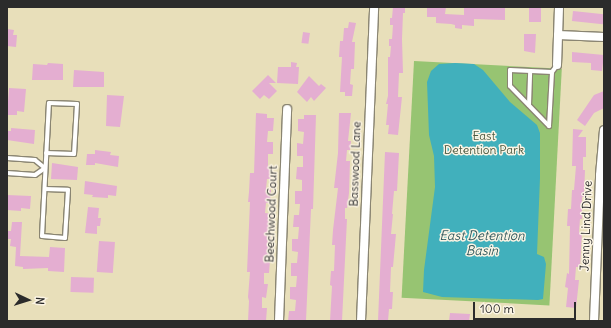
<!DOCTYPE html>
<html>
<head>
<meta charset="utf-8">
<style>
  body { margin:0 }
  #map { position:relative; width:611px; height:328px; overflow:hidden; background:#e8dfba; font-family:Delius,sans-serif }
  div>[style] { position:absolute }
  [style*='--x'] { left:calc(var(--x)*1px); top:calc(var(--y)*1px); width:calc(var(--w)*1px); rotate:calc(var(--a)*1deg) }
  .green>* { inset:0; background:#97c472; transform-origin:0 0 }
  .water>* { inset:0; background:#41b0bc }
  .building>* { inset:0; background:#e4aed1; transform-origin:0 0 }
  .roads { filter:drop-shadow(1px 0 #8a8572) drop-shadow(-1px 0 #8a8572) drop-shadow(0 1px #8a8572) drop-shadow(0 -1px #8a8572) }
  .lane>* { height:4px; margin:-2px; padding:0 2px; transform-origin:2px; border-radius:2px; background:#fff }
  .street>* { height:8px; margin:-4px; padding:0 4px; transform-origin:4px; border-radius:4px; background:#fff }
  span { translate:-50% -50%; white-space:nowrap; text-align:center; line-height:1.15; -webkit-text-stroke:3px #fcf5e5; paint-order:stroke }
  .park-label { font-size:12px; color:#4b5940 }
  .street-label { font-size:12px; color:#2b2b2b }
  .water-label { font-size:13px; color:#335a5e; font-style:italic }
  .frame { position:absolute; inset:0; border:8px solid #2b2b2b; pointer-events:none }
  .north { position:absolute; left:8px; top:280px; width:40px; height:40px; -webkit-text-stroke:3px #fcf5e5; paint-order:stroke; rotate:94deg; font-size:11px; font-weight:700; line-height:16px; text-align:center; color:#2b2b2b }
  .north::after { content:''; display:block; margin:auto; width:14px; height:18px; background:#2b2b2b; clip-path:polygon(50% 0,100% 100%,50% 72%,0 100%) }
  .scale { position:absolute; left:473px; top:302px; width:103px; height:18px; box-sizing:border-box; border:2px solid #2b2b2b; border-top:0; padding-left:5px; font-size:12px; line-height:14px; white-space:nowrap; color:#2b2b2b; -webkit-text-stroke:3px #fcf5e5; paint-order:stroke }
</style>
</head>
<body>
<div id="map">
  <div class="green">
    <i style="left:414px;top:61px;width:148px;height:237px;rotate:3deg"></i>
  </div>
  <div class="water">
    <i style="clip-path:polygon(455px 63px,474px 64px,483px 70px,510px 102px,537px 125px,540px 133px,540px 178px,537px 254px,544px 257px,546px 264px,543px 299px,538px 300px,442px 297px,423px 292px,424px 270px,435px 187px,434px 156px,429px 135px,427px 82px,431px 71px,439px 64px)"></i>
  </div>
  <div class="building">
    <i style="clip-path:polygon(393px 7px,405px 7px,405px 13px,403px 13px,402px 39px,403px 73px,399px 73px,398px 97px,402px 97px,398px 135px,388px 134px,389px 125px,386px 125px,388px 104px,386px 104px,388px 96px,388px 57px,390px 57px,391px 46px,389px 46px,389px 39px,392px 39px,393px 25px,390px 25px,390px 18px,392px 18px)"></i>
    <i style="clip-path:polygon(437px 7px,446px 7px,445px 14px,464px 15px,464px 7px,505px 8px,505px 20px,474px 19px,474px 26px,462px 25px,462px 29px,455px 28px,455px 25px,451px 24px,436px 23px,436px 17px,427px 17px,427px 8px)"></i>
    <i style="left:529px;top:7px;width:12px;height:15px"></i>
    <i style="left:573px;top:11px;width:31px;height:10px;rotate:6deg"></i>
    <i style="clip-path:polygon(349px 22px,356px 23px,352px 42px,355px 42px,354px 69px,351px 69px,350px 84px,353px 85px,352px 96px,345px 96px,345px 92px,340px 92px,342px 57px,339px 57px,340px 41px,343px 41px,344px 28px,348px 28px)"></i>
    <i style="clip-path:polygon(7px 29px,14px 30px,13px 35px,17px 35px,16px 47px,7px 46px)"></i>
    <i style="left:303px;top:32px;width:7px;height:11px;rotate:8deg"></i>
    <i style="clip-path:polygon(524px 34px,536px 34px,535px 53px,524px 51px)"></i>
    <i style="clip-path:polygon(572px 52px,604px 55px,602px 71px,591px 70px,591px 63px,572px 62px)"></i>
    <i style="clip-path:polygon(291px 62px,297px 63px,296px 67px,299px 67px,298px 84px,277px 83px,278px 67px,291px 67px)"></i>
    <i style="clip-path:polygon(48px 63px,63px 64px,63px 80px,32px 80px,33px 64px,47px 65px)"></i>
    <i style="clip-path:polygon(74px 70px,104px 72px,104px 87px,73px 87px)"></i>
    <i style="clip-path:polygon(268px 75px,276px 83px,269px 83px,277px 91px,269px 99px,264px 95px,260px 99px,252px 91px)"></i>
    <i style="clip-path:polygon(309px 76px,319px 86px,321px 84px,326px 88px,314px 101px,311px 97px,307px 102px,297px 92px)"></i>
    <i style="clip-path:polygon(9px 88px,26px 89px,24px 112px,17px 111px,17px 115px,7px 115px)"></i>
    <i style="clip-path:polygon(604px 91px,604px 108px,594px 113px,585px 126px,577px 120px,594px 95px)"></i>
    <i style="clip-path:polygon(107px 95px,124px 96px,120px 127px,106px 126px)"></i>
    <i style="clip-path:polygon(256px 113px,267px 114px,267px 118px,274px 118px,273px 131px,268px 131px,267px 142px,273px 142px,273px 154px,268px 154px,268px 166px,272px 166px,271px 179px,267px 179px,266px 189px,271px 190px,270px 203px,266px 203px,265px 213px,272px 214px,270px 260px,269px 273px,264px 273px,264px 284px,268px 284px,266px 298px,262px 297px,262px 308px,267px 308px,266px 321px,248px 321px,249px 301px,248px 297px,250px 272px,247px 272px,250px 202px,248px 202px,249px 192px,250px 173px,254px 173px)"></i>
    <i style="clip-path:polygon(339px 113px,351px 113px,348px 141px,351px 141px,350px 150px,347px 150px,346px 161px,350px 161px,349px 193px,347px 208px,345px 208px,345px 219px,347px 219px,342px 321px,330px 321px,332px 286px,330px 285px,331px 271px,334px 271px,335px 245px,332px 245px,333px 230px,338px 188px,334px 188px,338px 153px)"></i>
    <i style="clip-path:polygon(304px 115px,316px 115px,313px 209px,311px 209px,306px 321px,288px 321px,289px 311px,295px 311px,296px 300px,290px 299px,290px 287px,296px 287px,297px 276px,291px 276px,291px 263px,297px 263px,298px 252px,292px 251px,292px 239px,298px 239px,299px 227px,293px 227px,294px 215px,299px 215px,300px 204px,295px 204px,295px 191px,302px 191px,302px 180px,296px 179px,297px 167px,303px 167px,303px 156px,297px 156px,297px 143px,303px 144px,304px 132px,298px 131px,298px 119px,304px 119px)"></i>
    <i style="clip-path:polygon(11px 128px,35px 130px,34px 144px,7px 140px,7px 131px,11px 131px)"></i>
    <i style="clip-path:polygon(573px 129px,583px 130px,578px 137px,586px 137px,586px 157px,583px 157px,583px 170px,585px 170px,584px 197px,582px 197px,582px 219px,580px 219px,579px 232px,582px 232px,580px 267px,576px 267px,575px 280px,579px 280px,576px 308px,566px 307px,568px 288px,565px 287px,567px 273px,569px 274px,570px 226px,567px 226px,568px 209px,571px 209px,572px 190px,574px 190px,576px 166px,572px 166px)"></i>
    <i style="clip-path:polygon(95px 150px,111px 152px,110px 155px,119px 156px,118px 167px,95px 163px,95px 165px,86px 165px,87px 154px,95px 154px)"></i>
    <i style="clip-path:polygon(385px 152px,399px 153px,397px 191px,394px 191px,392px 214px,393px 214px,391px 234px,396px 234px,393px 267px,391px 267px,390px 292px,393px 292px,392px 309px,389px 309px,388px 321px,378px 321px)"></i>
    <i style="clip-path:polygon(52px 163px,78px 167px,77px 180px,51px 179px)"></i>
    <i style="clip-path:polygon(85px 181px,117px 186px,116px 196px,108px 195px,108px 198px,92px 197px,93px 195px,84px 194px)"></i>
    <i style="clip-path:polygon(7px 195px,31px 196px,30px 209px,21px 208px,21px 211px,7px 210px)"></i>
    <i style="clip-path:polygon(88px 207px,99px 208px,98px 218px,101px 218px,100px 226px,97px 226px,97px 234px,85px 233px)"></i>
    <i style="clip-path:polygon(12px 222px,22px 222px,20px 256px,49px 257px,50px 247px,65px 248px,64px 272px,48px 271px,48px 268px,23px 269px,23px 267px,15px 266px,16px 247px,10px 246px,11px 239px,8px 239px,8px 231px,11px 231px)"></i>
    <i style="left:99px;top:241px;width:16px;height:31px;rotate:4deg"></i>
    <i style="left:71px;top:277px;width:23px;height:15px;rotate:2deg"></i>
    <i style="clip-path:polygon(450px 313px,470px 314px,469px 321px,449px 321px)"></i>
  </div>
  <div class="roads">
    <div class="lane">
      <i style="--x:552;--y:72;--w:42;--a:-177.3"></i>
      <i style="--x:510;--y:70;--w:16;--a:90"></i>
      <i style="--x:510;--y:86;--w:56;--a:45.7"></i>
      <i style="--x:549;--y:126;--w:54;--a:-86.8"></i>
      <i style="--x:552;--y:72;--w:9;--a:-54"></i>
      <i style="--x:529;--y:105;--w:34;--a:-88"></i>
      <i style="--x:7;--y:158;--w:28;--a:4"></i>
      <i style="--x:35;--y:160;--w:13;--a:39"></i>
      <i style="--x:7;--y:173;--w:28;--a:4"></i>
      <i style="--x:35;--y:175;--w:12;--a:-35"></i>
      <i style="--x:45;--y:189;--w:23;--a:2"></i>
      <i style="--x:68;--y:190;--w:48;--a:93.6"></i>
      <i style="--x:65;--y:238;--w:23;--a:-175"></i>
      <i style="--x:42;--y:236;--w:133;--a:-87"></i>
      <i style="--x:49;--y:103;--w:28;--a:2"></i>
      <i style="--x:77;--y:104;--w:50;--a:93.4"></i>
      <i style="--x:74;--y:154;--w:28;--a:-178"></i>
    </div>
    <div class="street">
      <i style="--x:558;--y:35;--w:46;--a:2.5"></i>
      <i style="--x:557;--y:65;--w:58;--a:-88"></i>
      <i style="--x:279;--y:321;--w:212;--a:-87.8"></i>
      <i style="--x:361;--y:321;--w:314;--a:-87.6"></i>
      <i style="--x:594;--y:321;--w:146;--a:-87.6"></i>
      <i style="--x:600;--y:175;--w:45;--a:-84.9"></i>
    </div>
  </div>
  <div class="park-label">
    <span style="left:484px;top:143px">East<br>Detention Park</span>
  </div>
  <div class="street-label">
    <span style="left:355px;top:164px;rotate:-88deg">Basswood Lane</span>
    <span style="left:271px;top:214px;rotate:-88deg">Beechwood Court</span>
    <span style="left:586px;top:226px;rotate:-88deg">Jenny Lind Drive</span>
  </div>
  <div class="water-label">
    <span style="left:482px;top:244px">East Detention<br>Basin</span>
  </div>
  <div class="frame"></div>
  <div class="north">N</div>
  <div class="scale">100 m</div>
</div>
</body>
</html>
